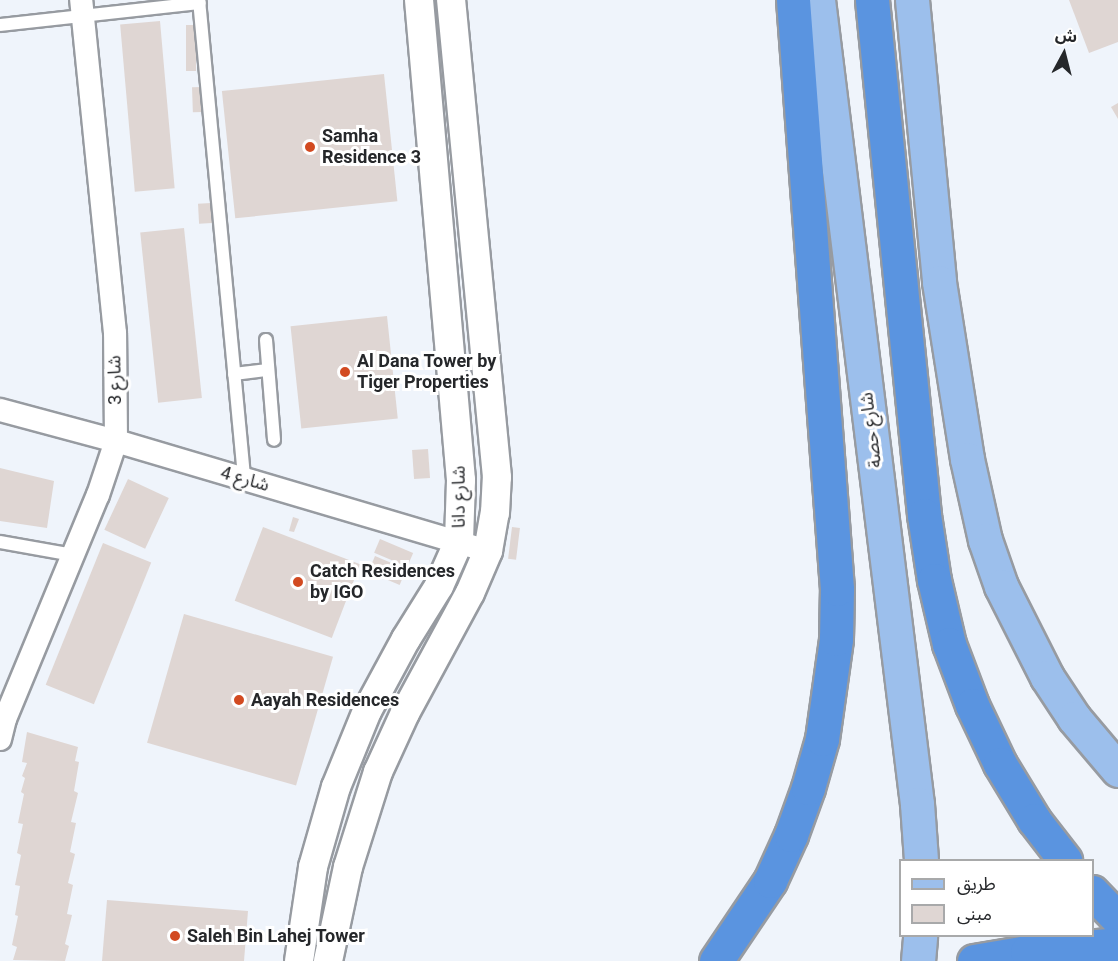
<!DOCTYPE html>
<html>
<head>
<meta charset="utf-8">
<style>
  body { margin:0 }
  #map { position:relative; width:1118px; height:961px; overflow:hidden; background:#eff4fb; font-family:Roboto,"Noto Sans Arabic",sans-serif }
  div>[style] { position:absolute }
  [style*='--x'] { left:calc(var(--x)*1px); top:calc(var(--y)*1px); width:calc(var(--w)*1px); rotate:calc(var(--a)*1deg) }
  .building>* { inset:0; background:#dfd6d3; transform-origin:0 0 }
  .roads { filter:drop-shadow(2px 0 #979ba1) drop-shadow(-2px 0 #979ba1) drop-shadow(0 2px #979ba1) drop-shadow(0 -2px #979ba1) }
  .service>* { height:12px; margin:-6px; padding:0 6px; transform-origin:6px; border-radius:6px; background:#fff }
  .minor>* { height:22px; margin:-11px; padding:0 11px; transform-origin:11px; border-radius:11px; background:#fff }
  .tertiary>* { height:28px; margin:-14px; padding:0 14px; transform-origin:14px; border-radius:14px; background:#fff }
  .primary>* { height:33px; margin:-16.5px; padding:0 16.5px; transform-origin:16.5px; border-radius:16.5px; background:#9cbfec }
  .motorway>* { height:33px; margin:-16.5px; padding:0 16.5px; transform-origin:16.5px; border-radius:16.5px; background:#5a94e0 }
  .dots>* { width:16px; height:16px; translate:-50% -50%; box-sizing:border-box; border:3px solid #fff; border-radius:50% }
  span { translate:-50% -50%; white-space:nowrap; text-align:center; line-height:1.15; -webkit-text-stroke:6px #fff; paint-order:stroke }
  .poi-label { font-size:18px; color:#25272a; font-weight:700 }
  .left { translate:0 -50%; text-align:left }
  .street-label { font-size:18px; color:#25272a }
  .legend { position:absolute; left:899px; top:859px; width:195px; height:78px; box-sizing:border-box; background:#fff; border:2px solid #a8a9aa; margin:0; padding:8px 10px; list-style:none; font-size:18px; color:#25272a }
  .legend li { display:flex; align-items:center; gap:12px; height:30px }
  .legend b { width:30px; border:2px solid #a8a9aa }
  .north { position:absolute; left:1034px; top:24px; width:60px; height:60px; -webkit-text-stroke:4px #fff; paint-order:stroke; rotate:7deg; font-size:16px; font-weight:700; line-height:24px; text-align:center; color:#25272a }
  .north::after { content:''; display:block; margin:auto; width:21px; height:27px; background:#25272a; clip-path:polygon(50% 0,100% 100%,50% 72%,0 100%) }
</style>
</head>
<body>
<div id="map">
  <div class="building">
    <i style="clip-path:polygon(1069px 0,1118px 0,1118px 42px,1089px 53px)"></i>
    <i style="left:160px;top:21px;width:168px;height:40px;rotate:85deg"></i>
    <i style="left:186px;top:25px;width:10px;height:46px"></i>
    <i style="left:384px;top:74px;width:128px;height:163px;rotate:84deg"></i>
    <i style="left:202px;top:87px;width:25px;height:10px;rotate:88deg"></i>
    <i style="clip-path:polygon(1118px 103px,1118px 119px,1111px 107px)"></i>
    <i style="left:211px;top:203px;width:20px;height:13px;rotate:87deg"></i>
    <i style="left:184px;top:228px;width:171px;height:44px;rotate:84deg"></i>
    <i style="left:387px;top:316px;width:103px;height:97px;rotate:84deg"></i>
    <i style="left:428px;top:449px;width:29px;height:16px;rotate:86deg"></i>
    <i style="clip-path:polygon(0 468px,54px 481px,47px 528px,0 521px)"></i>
    <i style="left:128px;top:479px;width:45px;height:56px;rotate:25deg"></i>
    <i style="clip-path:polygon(293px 517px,299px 519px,294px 532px,289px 531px)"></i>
    <i style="left:263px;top:527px;width:104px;height:79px;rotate:21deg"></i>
    <i style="left:512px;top:527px;width:8px;height:32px;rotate:7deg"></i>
    <i style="left:380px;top:539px;width:36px;height:15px;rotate:23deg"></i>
    <i style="left:103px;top:543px;width:52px;height:153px;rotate:22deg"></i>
    <i style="left:375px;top:556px;width:34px;height:17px;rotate:23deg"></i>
    <i style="left:184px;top:614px;width:155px;height:134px;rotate:16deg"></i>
    <i style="clip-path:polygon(27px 732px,78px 747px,75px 761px,79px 762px,74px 791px,78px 793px,71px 822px,76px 823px,70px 852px,75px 854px,68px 883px,73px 885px,67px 914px,72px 915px,65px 944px,69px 946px,65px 961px,13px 960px,17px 947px,12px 945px,18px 916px,15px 915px,20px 886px,15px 885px,21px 855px,17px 853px,23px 824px,18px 823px,24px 794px,21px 792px,25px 778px,22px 776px,27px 763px,22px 762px)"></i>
    <i style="clip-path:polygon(107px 900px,248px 911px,244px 961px,102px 961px)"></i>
  </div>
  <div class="roads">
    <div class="service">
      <i style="--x:199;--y:0;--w:480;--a:84.6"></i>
      <i style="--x:0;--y:25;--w:201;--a:-6.3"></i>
      <i style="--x:266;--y:340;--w:100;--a:85.4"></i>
      <i style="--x:234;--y:374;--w:34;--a:-7"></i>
      <i style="--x:0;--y:542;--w:74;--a:10.1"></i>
    </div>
    <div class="minor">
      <i style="--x:0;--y:410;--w:120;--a:15"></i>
      <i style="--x:116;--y:441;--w:388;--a:16.5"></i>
      <i style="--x:0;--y:739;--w:21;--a:-76"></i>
      <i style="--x:5;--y:719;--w:243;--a:-67.5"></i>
      <i style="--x:98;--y:495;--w:57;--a:-71.6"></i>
      <i style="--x:116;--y:441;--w:108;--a:-90.5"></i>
      <i style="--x:115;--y:333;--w:335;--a:-95.8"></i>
    </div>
    <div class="tertiary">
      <i style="--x:299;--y:961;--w:95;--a:-81.5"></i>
      <i style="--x:313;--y:867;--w:83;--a:-74"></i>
      <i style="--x:336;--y:787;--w:82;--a:-67.8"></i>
      <i style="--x:367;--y:711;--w:82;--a:-61.6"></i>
      <i style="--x:406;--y:639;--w:62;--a:-58.1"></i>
      <i style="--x:439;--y:586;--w:49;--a:-66"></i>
      <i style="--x:459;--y:541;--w:61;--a:-88.1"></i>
      <i style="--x:461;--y:480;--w:482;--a:-95"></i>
      <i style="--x:328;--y:961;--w:96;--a:-78"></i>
      <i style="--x:348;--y:867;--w:100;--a:-72.5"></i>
      <i style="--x:378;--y:772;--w:65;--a:-65.4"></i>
      <i style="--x:405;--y:713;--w:136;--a:-61.6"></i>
      <i style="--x:470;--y:593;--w:46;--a:-66.8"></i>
      <i style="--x:488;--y:551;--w:39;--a:-80"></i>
      <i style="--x:495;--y:513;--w:36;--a:-87"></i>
      <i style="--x:497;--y:477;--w:479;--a:-95.5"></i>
    </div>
    <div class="primary">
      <i style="--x:818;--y:0;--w:810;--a:82.98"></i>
      <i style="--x:917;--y:804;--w:56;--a:85.9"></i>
      <i style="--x:912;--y:0;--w:283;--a:84.5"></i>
      <i style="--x:939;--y:282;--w:179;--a:81"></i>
      <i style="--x:967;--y:459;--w:83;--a:77.5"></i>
      <i style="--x:985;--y:540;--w:49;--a:70.8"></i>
      <i style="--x:1001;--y:586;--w:102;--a:63.2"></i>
      <i style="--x:1047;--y:677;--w:49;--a:56.6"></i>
      <i style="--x:1074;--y:718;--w:68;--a:49.8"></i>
      <i style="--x:918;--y:961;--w:25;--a:-85"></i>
    </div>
    <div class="motorway">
      <i style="--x:872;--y:0;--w:518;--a:84.23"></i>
      <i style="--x:924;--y:515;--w:66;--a:81.3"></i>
      <i style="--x:934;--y:580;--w:66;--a:76.8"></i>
      <i style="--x:949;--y:644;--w:65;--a:69.3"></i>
      <i style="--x:972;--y:705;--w:65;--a:64.6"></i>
      <i style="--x:1000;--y:764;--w:66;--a:58.7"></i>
      <i style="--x:1034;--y:820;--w:51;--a:52.2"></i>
      <i style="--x:1092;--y:892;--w:37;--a:46"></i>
      <i style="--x:716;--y:961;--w:97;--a:-56"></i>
      <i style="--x:770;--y:881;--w:51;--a:-65.5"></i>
      <i style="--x:791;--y:835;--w:50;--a:-70.1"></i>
      <i style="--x:808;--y:788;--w:51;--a:-74.1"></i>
      <i style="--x:822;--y:739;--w:101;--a:-82"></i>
      <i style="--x:836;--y:639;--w:50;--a:-88.9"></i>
      <i style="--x:837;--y:589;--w:591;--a:-94.27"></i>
      <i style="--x:974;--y:961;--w:54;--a:-9.6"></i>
      <i style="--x:1027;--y:952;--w:91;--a:-5"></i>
    </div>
  </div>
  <div class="dots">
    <i style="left:310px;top:147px;background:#d24a21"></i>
    <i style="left:345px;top:372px;background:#d24a21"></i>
    <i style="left:298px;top:582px;background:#d24a21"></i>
    <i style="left:239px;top:700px;background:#d24a21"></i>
    <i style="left:175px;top:936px;background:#d24a21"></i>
  </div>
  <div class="poi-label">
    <span class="left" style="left:322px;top:147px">Samha<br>Residence 3</span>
    <span class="left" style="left:357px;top:372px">Al Dana Tower by<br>Tiger Properties</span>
    <span class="left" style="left:310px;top:582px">Catch Residences<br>by IGO</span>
    <span class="left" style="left:251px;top:700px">Aayah Residences</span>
    <span class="left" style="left:187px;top:936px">Saleh Bin Lahej Tower</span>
  </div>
  <div class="street-label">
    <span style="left:115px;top:380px;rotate:-91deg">شارع 3</span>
    <span style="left:871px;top:430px;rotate:-97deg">شارع حصة</span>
    <span style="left:245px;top:479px;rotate:16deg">شارع 4</span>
    <span style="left:459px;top:497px;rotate:-90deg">شارع دانا</span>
  </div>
  <ul class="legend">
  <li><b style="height:8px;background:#9cbfec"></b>طريق</li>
  <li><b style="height:16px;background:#dfd6d3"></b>مبنى</li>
  </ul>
  <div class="north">ش</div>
</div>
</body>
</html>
